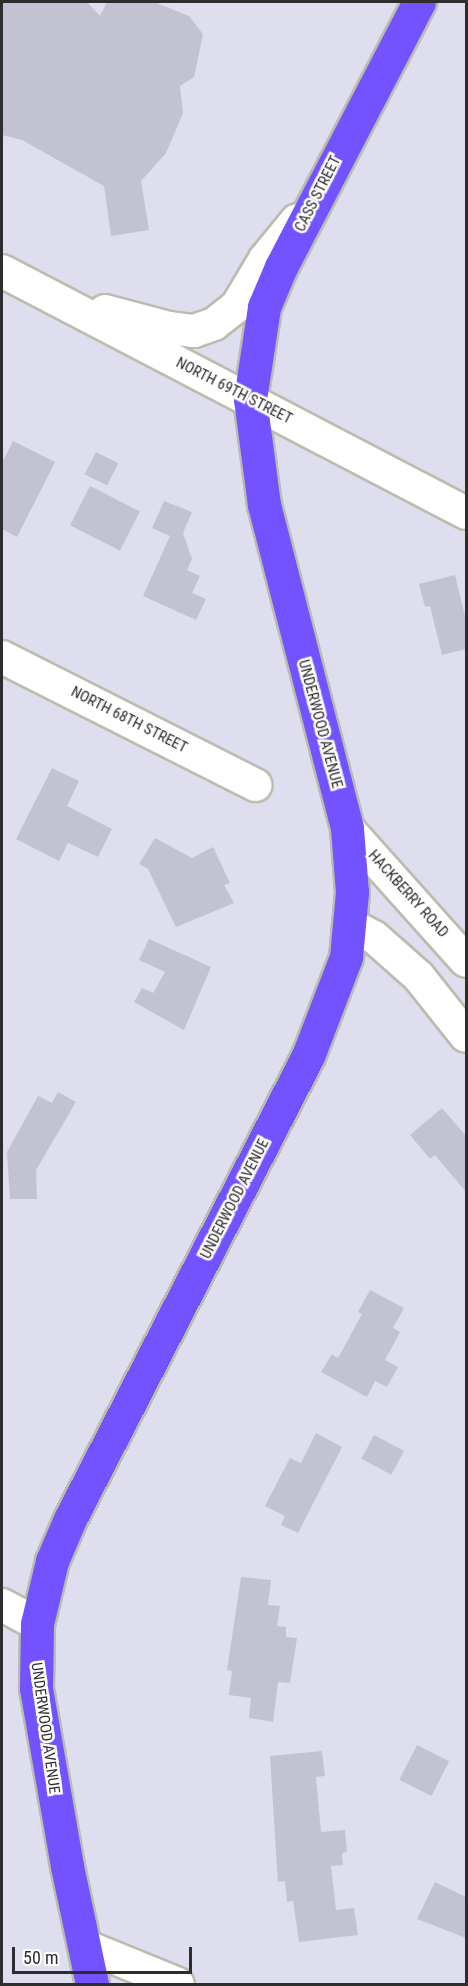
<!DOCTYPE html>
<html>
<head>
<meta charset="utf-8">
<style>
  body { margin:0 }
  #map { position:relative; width:468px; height:1986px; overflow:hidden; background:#dedeef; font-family:"Roboto Condensed",sans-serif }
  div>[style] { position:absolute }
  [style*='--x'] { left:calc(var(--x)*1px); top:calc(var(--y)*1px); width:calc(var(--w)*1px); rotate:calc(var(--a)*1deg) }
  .building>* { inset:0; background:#c2c2d2; transform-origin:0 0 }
  .roads { filter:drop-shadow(2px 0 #babdae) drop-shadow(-2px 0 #babdae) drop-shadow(0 2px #babdae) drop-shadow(0 -2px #babdae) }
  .minor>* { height:32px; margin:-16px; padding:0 16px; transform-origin:16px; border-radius:16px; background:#fff }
  .major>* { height:33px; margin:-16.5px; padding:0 16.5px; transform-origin:16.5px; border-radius:16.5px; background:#7253ff }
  span { translate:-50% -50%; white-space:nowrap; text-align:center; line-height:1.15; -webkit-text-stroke:5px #fff; paint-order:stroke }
  .street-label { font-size:15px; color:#2d2d2d }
  .frame { position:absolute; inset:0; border:3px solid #2d2d2d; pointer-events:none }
  .scale { position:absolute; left:12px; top:1947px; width:180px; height:27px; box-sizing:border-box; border:3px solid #2d2d2d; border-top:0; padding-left:8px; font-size:18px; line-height:21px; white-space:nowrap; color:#2d2d2d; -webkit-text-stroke:4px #fff; paint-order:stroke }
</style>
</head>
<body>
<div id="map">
  <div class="building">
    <i style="clip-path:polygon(2px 2px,87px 2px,100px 16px,107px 2px,154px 2px,189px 16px,203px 34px,194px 77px,180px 86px,183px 113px,166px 153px,141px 181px,149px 230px,111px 236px,104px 186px,22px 140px,2px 135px)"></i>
    <i style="clip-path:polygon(13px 441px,55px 462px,17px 537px,2px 529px,2px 463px)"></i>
    <i style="left:96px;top:452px;width:25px;height:25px;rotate:27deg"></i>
    <i style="left:90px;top:486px;width:56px;height:44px;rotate:27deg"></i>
    <i style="clip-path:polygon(164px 501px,192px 512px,183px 533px,192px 559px,187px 570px,200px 576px,192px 593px,206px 599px,196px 620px,143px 596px,170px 536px,152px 528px)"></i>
    <i style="clip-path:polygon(455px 575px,466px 620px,466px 649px,442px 655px,430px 606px,425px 607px,419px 584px)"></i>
    <i style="clip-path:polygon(52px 768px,79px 781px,67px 806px,112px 829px,98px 857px,68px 843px,59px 861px,16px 839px)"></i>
    <i style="clip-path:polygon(155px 838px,192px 858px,213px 847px,230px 883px,224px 885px,234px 903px,176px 927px,148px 869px,139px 864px)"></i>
    <i style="clip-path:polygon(149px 939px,211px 967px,184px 1030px,134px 1002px,142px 988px,153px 993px,165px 972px,139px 960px)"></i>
    <i style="clip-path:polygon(58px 1092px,76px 1102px,36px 1170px,37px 1199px,10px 1199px,7px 1152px,38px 1096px,52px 1103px)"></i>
    <i style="clip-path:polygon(442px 1108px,466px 1136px,466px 1192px,435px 1155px,430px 1159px,410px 1135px)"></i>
    <i style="clip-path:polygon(370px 1290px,404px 1308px,393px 1328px,400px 1332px,385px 1360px,398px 1367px,387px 1387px,375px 1381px,367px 1397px,321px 1372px,332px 1354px,338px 1358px,362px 1314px,358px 1312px)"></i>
    <i style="clip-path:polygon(316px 1433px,342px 1447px,298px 1533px,281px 1525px,285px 1516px,265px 1506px,290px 1458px,301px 1463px)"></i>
    <i style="left:374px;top:1435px;width:34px;height:27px;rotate:28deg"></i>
    <i style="clip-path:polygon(241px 1577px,271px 1580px,268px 1605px,280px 1606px,277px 1626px,286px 1627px,286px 1637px,297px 1638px,290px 1683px,278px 1682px,273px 1722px,249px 1718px,251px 1698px,229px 1695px,232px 1671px,227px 1670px)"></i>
    <i style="left:417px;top:1745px;width:36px;height:39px;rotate:27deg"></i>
    <i style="clip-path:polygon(322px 1751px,325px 1776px,316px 1777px,321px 1832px,345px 1830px,347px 1852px,342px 1853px,343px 1865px,331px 1866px,336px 1910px,354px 1908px,358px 1935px,299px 1942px,293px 1901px,287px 1902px,285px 1881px,278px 1882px,270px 1756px)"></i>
    <i style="clip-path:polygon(435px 1882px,466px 1897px,466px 1938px,417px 1919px)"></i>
  </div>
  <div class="roads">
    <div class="minor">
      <i style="--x:2;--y:271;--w:523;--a:27.54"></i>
      <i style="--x:105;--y:311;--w:66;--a:14.9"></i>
      <i style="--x:169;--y:328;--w:25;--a:7"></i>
      <i style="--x:194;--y:331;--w:21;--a:-19"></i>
      <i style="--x:214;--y:324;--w:29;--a:-38"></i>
      <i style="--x:237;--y:306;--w:55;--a:-59.2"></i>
      <i style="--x:265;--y:259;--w:50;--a:-50.6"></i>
      <i style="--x:2;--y:657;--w:284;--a:26.8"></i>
      <i style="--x:347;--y:828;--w:178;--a:48.2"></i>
      <i style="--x:351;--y:925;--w:26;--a:28"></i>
      <i style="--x:374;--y:937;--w:60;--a:41.6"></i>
      <i style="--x:419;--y:977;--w:75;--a:51.5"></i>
      <i style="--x:2;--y:1605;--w:40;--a:28"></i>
      <i style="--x:85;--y:1946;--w:100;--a:22.2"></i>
    </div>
    <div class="major">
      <i style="--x:92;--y:1984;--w:121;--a:-102"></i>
      <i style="--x:67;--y:1866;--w:181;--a:-99.9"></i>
      <i style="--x:36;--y:1688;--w:64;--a:-89.1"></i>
      <i style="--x:37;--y:1624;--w:65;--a:-76.6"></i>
      <i style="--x:52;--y:1561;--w:46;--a:-66.8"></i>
      <i style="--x:70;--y:1519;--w:521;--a:-62.8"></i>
      <i style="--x:308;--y:1056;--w:106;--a:-69"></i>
      <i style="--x:346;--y:957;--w:65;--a:-84.7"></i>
      <i style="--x:352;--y:892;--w:64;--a:-94.5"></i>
      <i style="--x:347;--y:828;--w:333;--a:-104.4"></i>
      <i style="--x:264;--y:505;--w:107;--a:-97.5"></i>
      <i style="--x:250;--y:399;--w:93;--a:-81.3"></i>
      <i style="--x:264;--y:307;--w:43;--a:-67"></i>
      <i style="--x:281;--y:267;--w:299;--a:-62.5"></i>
    </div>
  </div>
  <div class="street-label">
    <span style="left:318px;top:194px;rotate:-63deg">CASS STREET</span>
    <span style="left:234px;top:391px;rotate:27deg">NORTH 69TH STREET</span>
    <span style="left:129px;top:720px;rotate:27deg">NORTH 68TH STREET</span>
    <span style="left:320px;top:724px;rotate:75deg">UNDERWOOD AVENUE</span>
    <span style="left:408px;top:894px;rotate:48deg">HACKBERRY ROAD</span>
    <span style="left:235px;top:1199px;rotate:-63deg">UNDERWOOD AVENUE</span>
    <span style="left:45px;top:1728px;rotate:82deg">UNDERWOOD AVENUE</span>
  </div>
  <div class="frame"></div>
  <div class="scale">50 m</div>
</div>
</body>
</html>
